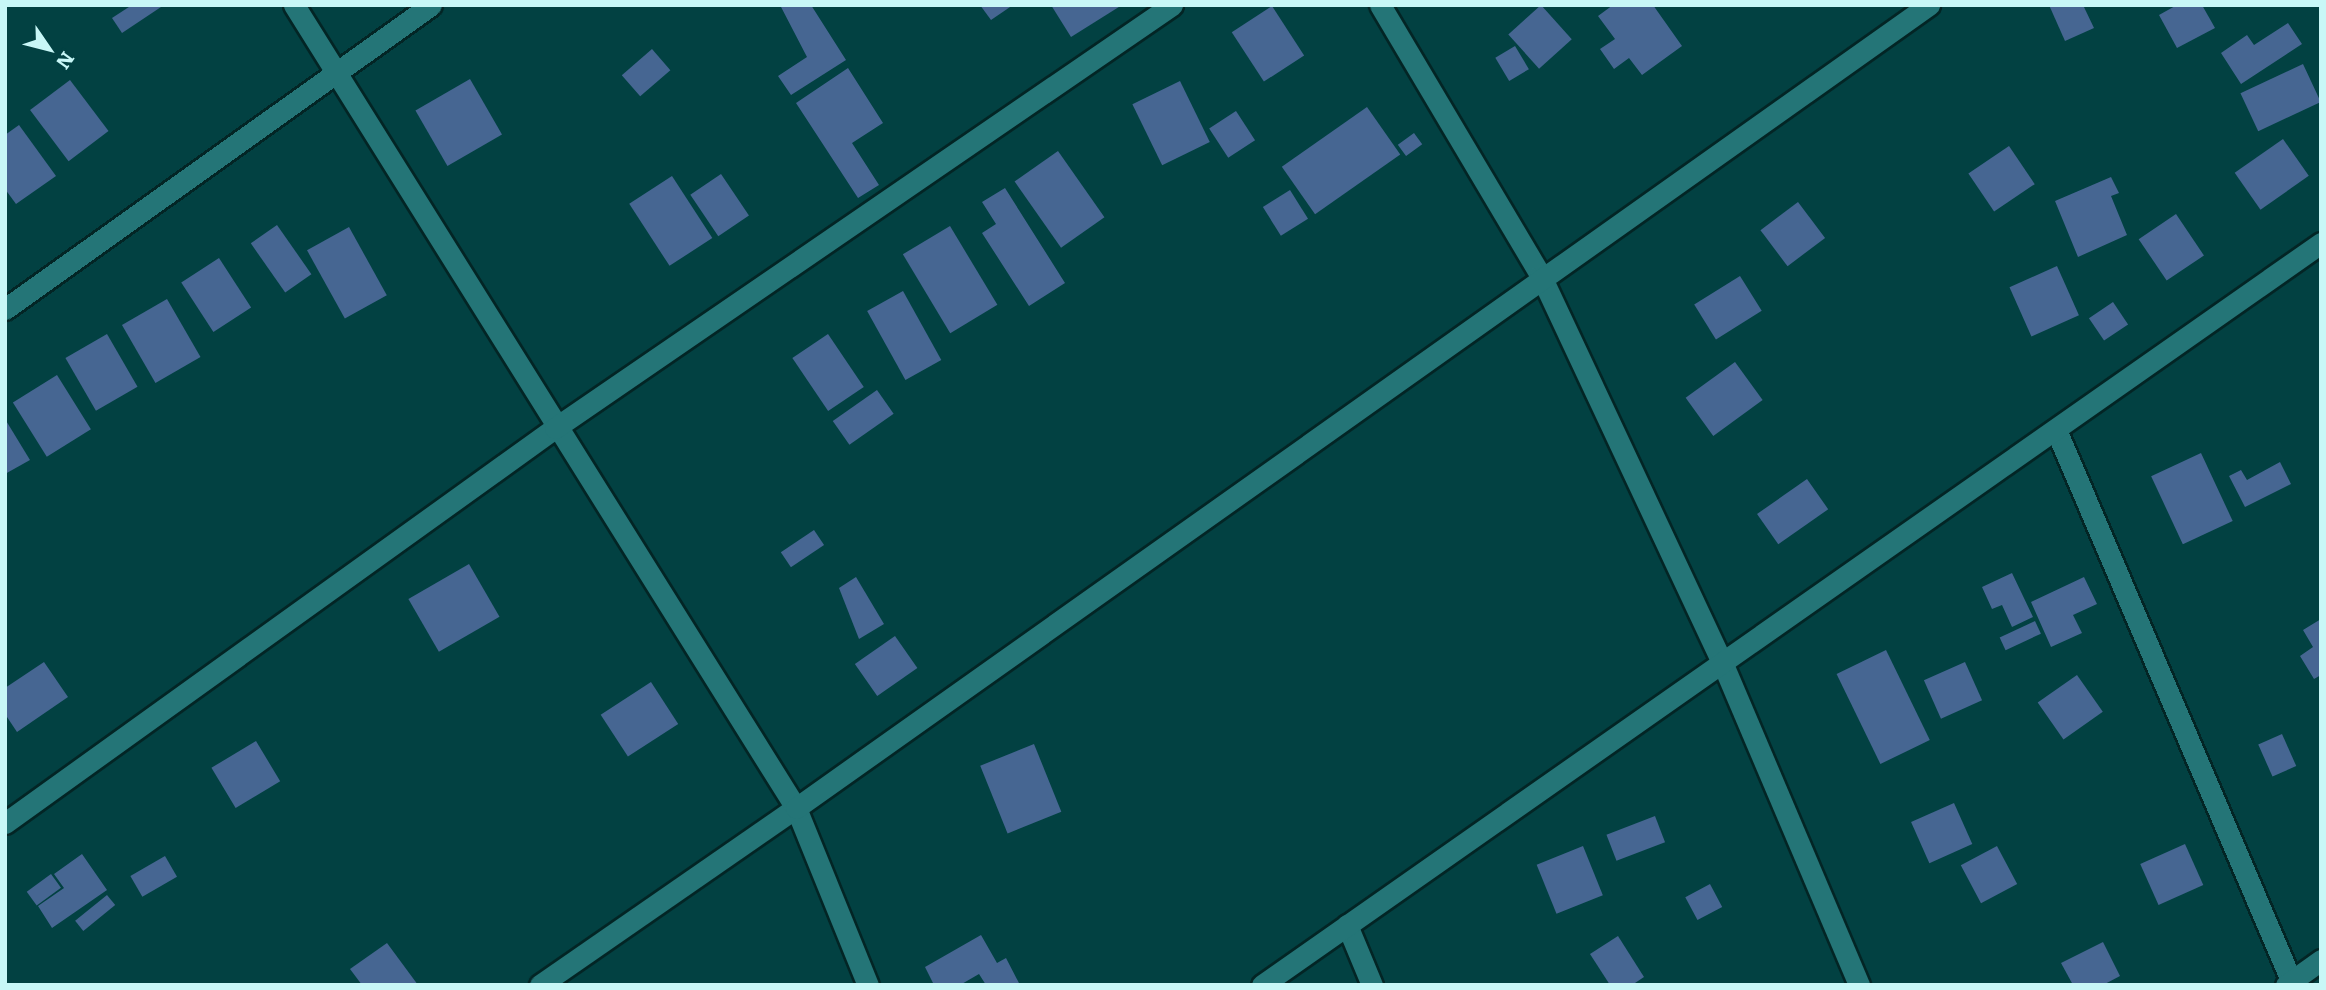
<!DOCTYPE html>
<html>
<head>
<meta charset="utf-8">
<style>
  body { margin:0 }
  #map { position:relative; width:2326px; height:990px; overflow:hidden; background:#024142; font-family:Literata,serif }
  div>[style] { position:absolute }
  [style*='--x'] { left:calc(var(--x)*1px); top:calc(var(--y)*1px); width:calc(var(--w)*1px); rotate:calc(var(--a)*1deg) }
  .building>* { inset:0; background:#466692; transform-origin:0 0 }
  .roads { filter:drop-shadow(2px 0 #032525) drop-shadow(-2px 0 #032525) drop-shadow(0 2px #032525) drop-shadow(0 -2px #032525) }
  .lane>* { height:21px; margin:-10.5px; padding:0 10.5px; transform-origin:10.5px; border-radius:10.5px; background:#247577 }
  .street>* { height:21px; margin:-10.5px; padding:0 10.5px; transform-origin:10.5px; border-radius:10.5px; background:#247577 }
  span { translate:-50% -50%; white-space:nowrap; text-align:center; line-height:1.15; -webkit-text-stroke:7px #024142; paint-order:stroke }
  .frame { position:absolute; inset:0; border:7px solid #c8f7f7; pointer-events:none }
  .north { position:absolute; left:14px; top:14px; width:70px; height:70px; -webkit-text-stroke:5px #024142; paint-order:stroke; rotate:125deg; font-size:19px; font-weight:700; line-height:28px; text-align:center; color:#c8f7f7 }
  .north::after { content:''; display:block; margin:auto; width:24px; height:32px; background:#c8f7f7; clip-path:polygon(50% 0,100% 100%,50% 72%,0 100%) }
</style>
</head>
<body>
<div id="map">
  <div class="building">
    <i style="clip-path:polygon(132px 5px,164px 5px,122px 33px,112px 18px)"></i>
    <i style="clip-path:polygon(780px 5px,811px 5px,846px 60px,791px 95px,778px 76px,807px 57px)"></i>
    <i style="clip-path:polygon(980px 5px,1013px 5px,991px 20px)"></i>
    <i style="clip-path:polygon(1051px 5px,1122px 5px,1071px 37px)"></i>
    <i style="left:1541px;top:5px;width:46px;height:44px;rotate:48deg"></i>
    <i style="clip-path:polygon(1613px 5px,1653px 5px,1682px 46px,1642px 75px,1629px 58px,1614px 69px,1600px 49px,1615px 39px,1598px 16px)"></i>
    <i style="clip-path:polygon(2049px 5px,2083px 5px,2094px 28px,2065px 41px)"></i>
    <i style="clip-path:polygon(2177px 5px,2202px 5px,2215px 28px,2177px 48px,2159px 15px)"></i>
    <i style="left:1272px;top:6px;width:59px;height:48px;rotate:57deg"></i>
    <i style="clip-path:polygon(2288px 23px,2302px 44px,2241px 84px,2221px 53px,2247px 35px,2254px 45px)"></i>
    <i style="left:1515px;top:46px;width:27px;height:23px;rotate:59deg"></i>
    <i style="left:652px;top:49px;width:28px;height:40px;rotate:49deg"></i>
    <i style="left:2303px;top:64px;width:42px;height:69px;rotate:65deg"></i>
    <i style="clip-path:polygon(848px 68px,883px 123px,852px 143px,879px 185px,858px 198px,796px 103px)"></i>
    <i style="left:470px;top:79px;width:64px;height:63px;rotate:60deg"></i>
    <i style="left:70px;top:80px;width:64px;height:50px;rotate:53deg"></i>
    <i style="left:1180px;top:81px;width:68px;height:53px;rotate:64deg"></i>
    <i style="left:1367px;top:107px;width:58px;height:104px;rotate:55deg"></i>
    <i style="left:1236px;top:111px;width:35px;height:32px;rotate:57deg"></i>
    <i style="clip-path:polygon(19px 125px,56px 176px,16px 204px,5px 189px,5px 135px)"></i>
    <i style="left:1414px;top:133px;width:14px;height:20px;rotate:54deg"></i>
    <i style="left:2283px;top:139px;width:45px;height:59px;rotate:55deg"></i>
    <i style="left:2009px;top:146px;width:46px;height:49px;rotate:56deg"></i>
    <i style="left:1058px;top:151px;width:81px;height:53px;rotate:55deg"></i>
    <i style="left:721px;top:174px;width:50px;height:37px;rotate:56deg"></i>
    <i style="left:672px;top:176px;width:74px;height:51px;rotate:57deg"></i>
    <i style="clip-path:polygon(2111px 177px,2119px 193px,2111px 196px,2127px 235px,2078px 257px,2055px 201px)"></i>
    <i style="clip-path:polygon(1005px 188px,1065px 283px,1029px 306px,982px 233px,996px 224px,982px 202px)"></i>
    <i style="left:1290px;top:190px;width:34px;height:32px;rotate:58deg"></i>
    <i style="left:1798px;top:202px;width:45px;height:47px;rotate:53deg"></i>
    <i style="left:2176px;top:214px;width:50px;height:45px;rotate:56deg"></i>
    <i style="left:277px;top:225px;width:60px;height:32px;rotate:55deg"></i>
    <i style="left:950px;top:226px;width:92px;height:55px;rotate:59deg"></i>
    <i style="left:349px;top:227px;width:78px;height:48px;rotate:61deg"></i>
    <i style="left:219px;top:258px;width:59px;height:45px;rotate:57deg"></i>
    <i style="left:2057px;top:266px;width:54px;height:52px;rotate:66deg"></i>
    <i style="left:1740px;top:276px;width:41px;height:54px;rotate:58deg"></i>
    <i style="left:903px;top:291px;width:79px;height:41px;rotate:61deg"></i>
    <i style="left:167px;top:299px;width:67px;height:52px;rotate:60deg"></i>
    <i style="left:2113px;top:302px;width:27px;height:29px;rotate:56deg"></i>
    <i style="left:107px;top:334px;width:61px;height:48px;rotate:60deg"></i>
    <i style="left:828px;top:334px;width:64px;height:43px;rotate:56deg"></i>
    <i style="left:1735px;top:362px;width:47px;height:61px;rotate:54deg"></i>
    <i style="left:57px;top:375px;width:64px;height:52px;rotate:58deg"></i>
    <i style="left:877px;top:390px;width:29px;height:54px;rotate:55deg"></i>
    <i style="clip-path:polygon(5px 419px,30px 460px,5px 474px)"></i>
    <i style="left:2201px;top:453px;width:75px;height:55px;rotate:65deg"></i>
    <i style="clip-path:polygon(2280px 462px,2291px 484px,2245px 507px,2229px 476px,2241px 470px,2247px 480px)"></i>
    <i style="left:1807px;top:479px;width:37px;height:61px;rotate:55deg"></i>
    <i style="left:814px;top:530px;width:18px;height:40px;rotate:56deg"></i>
    <i style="left:469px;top:564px;width:61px;height:70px;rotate:60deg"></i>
    <i style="clip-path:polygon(2012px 573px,2033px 617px,2012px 627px,2002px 605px,1992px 609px,1982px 587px)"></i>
    <i style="clip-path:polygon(856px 577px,884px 624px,859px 639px,839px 588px)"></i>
    <i style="clip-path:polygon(2084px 577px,2097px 604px,2073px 615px,2082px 633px,2051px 647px,2031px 602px)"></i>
    <i style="clip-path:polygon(2321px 619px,2321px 675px,2314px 679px,2300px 656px,2313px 647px,2303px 630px)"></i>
    <i style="left:2035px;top:621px;width:14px;height:39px;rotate:65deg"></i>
    <i style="left:895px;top:636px;width:39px;height:49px;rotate:55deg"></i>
    <i style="left:1886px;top:650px;width:100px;height:55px;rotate:64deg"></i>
    <i style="clip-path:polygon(44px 662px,68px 697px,17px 732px,5px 714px,5px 688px)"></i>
    <i style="left:1965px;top:662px;width:42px;height:45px;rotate:66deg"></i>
    <i style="left:2077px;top:675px;width:45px;height:48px;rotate:55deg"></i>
    <i style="left:651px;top:682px;width:50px;height:60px;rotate:57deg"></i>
    <i style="left:2282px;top:734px;width:35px;height:26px;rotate:66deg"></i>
    <i style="left:256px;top:741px;width:47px;height:52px;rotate:59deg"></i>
    <i style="left:1034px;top:744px;width:73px;height:58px;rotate:68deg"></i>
    <i style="left:1954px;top:803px;width:45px;height:47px;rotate:66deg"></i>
    <i style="left:1655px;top:816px;width:28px;height:52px;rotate:69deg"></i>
    <i style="left:2185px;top:844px;width:45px;height:49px;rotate:66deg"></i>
    <i style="left:1583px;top:846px;width:53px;height:50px;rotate:68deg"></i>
    <i style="left:1997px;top:846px;width:43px;height:41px;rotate:62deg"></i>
    <i style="clip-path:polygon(82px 854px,107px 890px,52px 928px,38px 906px,64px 888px,54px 874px)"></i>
    <i style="left:165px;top:856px;width:24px;height:40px;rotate:60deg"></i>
    <i style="left:51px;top:874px;width:17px;height:30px;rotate:54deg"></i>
    <i style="left:1710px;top:884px;width:26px;height:28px;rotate:62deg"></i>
    <i style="left:107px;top:895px;width:13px;height:41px;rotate:51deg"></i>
    <i style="clip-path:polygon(981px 935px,997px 963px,1006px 958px,1020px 985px,986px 985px,979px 974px,960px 985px,934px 985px,925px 967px)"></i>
    <i style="clip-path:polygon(1618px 936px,1644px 977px,1632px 985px,1610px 985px,1590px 954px)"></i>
    <i style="clip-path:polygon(2103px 942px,2120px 976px,2103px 985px,2073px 985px,2061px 963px)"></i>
    <i style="clip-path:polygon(387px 943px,418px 985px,362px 985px,350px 969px)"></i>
  </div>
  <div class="roads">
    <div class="lane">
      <i style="--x:540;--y:985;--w:311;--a:-34.7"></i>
    </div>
    <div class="street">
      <i style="--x:294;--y:5;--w:947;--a:57.99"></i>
      <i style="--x:796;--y:808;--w:191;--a:67.9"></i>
      <i style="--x:1380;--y:5;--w:315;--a:59.3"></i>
      <i style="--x:1541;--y:276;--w:426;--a:64.9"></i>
      <i style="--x:1722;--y:662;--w:351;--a:67"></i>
      <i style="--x:5;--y:309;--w:523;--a:-35.51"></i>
      <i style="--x:2057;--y:432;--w:601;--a:66.89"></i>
      <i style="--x:796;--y:808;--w:1389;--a:-35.33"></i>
      <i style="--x:5;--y:823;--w:677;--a:-35.69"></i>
      <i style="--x:555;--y:428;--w:748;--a:-34.43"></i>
      <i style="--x:1347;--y:925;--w:65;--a:67.4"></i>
      <i style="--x:1262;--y:985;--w:1293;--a:-35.02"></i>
      <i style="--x:2286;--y:985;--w:43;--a:-35.5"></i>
    </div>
  </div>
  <div class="frame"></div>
  <div class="north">N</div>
</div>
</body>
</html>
